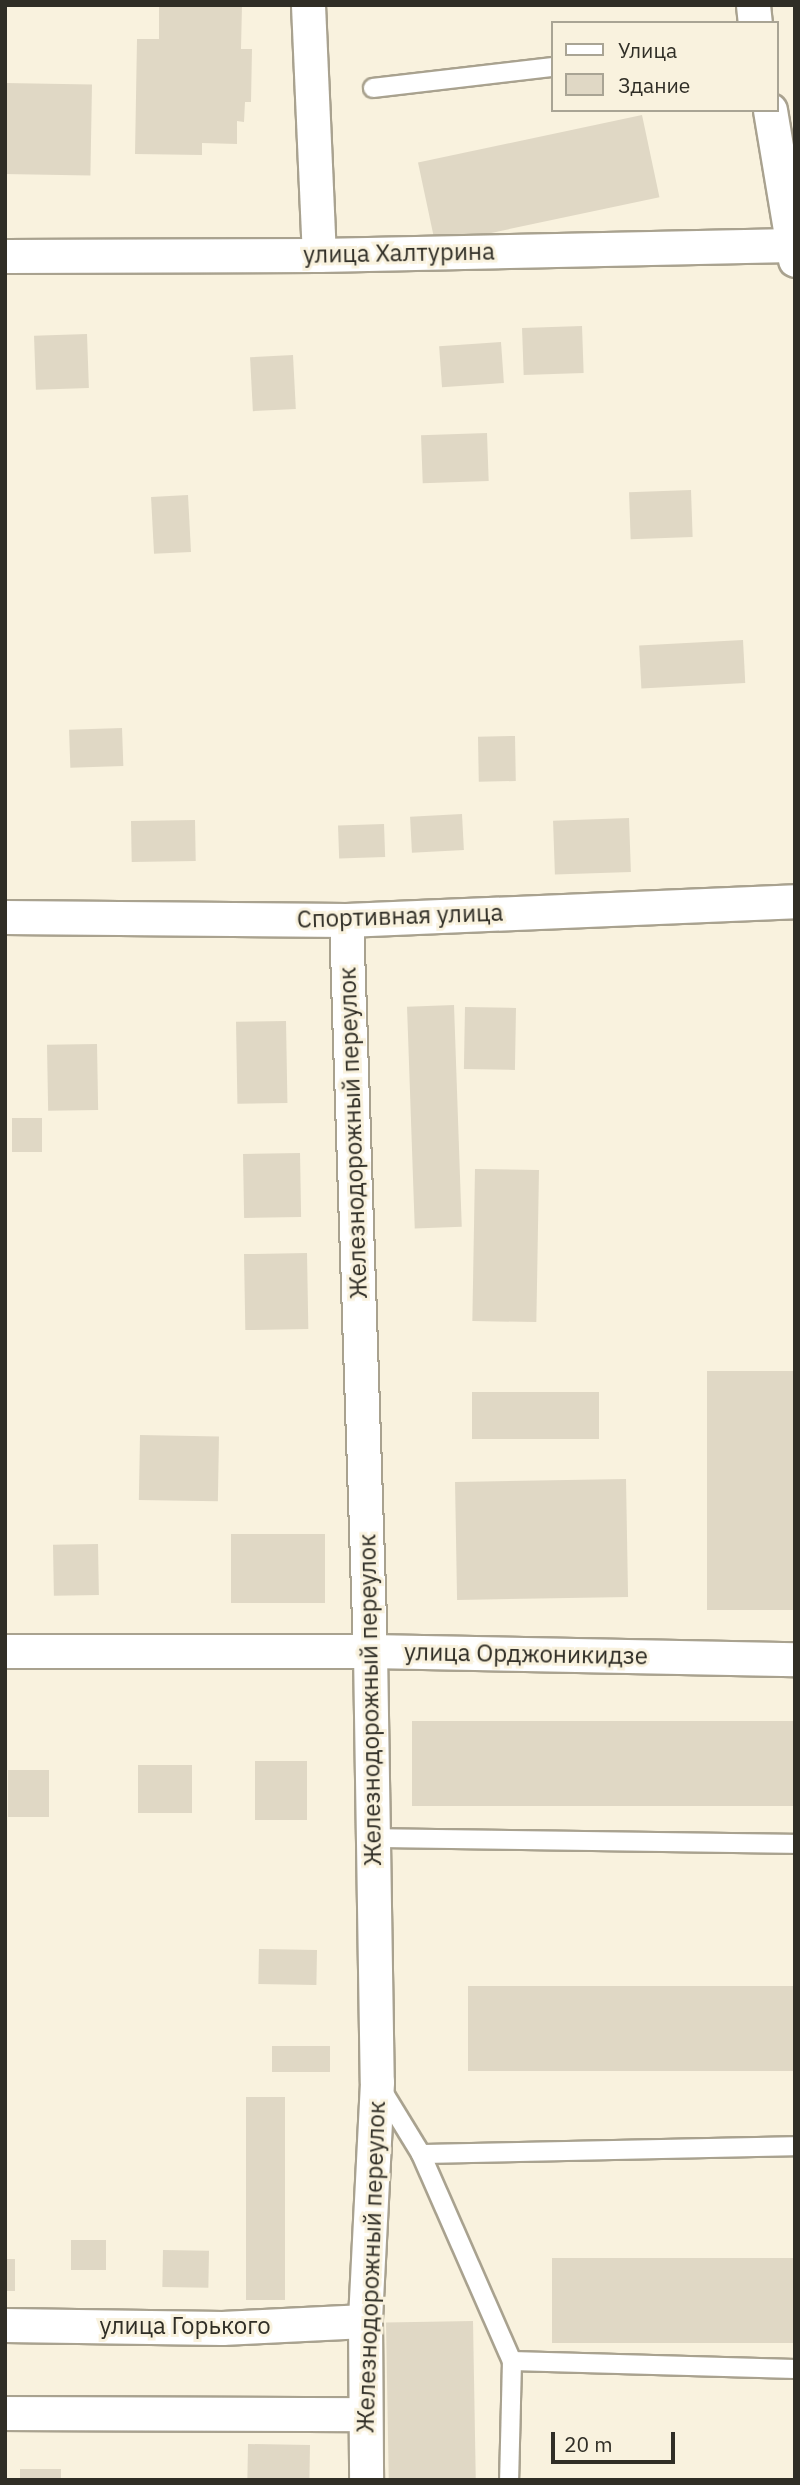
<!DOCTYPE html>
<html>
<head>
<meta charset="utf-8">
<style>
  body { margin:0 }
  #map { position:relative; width:800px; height:2485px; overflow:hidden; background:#f9f2de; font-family:"IBM Plex Sans",sans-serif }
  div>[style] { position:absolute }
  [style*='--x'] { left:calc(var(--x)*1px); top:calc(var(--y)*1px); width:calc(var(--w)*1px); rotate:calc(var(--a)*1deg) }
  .building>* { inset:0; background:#e0d8c5; transform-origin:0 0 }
  .roads { filter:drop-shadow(2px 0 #a9a28f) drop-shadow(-2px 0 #a9a28f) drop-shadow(0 2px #a9a28f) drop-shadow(0 -2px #a9a28f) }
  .service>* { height:18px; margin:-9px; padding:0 9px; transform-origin:9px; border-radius:9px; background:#fff }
  .minor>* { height:33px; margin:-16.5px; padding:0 16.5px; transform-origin:16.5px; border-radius:16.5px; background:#fff }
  span { translate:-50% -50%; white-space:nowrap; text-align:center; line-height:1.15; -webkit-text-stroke:6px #f9f2de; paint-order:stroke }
  .street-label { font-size:24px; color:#302e26 }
  .frame { position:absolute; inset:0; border:7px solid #302e26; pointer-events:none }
  .legend { position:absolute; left:551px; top:21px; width:228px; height:91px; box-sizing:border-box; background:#f9f2de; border:2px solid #a9a494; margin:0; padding:9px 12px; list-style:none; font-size:21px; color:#302e26 }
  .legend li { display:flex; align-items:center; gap:14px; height:35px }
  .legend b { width:35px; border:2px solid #a9a494 }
  .scale { position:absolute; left:551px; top:2432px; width:124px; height:32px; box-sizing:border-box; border:4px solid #302e26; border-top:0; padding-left:9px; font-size:21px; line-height:24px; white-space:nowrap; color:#302e26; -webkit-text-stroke:5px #f9f2de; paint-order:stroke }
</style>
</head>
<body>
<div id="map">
  <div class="building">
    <i style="clip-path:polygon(159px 5px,242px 5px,241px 49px,252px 49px,251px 102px,245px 102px,244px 122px,237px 121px,237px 144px,202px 143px,202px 155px,135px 154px,137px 39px,159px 39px)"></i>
    <i style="left:5px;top:83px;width:87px;height:91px;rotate:1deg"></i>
    <i style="left:642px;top:115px;width:84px;height:229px;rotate:78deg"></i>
    <i style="left:582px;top:326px;width:47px;height:60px;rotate:88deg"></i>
    <i style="left:87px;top:334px;width:54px;height:53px;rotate:88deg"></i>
    <i style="left:501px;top:342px;width:41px;height:62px;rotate:86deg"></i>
    <i style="left:293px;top:355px;width:54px;height:43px;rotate:87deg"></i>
    <i style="left:487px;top:433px;width:48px;height:66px;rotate:88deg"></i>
    <i style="left:691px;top:490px;width:47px;height:62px;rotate:88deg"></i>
    <i style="left:188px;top:495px;width:57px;height:37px;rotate:87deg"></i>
    <i style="left:743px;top:640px;width:43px;height:104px;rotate:87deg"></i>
    <i style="left:122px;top:728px;width:38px;height:53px;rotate:88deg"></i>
    <i style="left:515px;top:736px;width:45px;height:37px;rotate:89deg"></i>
    <i style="left:462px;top:814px;width:36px;height:52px;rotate:87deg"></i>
    <i style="left:629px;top:818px;width:54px;height:76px;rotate:88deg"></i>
    <i style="left:195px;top:820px;width:41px;height:64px;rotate:89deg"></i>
    <i style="left:384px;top:824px;width:33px;height:46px;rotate:88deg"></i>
    <i style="left:454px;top:1005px;width:222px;height:47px;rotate:88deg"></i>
    <i style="left:465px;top:1007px;width:51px;height:62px;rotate:1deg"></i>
    <i style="left:286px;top:1021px;width:82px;height:50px;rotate:89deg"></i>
    <i style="left:97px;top:1044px;width:66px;height:50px;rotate:89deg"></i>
    <i style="left:12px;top:1118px;width:30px;height:34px"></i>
    <i style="left:300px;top:1153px;width:64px;height:57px;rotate:89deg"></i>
    <i style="left:475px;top:1169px;width:64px;height:152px;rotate:1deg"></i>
    <i style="left:307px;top:1253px;width:76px;height:63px;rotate:89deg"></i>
    <i style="left:795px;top:1371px;width:239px;height:88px;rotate:90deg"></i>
    <i style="left:472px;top:1392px;width:127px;height:47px"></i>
    <i style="left:140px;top:1435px;width:79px;height:65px;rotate:1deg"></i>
    <i style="left:626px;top:1479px;width:118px;height:171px;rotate:89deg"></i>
    <i style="left:325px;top:1534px;width:69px;height:94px;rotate:90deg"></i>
    <i style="left:98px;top:1544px;width:51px;height:45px;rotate:89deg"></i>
    <i style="left:412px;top:1721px;width:383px;height:85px"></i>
    <i style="left:255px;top:1761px;width:52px;height:59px"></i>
    <i style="left:138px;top:1765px;width:54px;height:48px"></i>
    <i style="left:8px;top:1770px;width:41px;height:47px"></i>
    <i style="left:259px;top:1949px;width:58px;height:35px;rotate:1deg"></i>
    <i style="left:468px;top:1986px;width:327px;height:85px"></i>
    <i style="left:272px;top:2046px;width:58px;height:26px"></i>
    <i style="left:246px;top:2097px;width:39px;height:203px"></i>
    <i style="left:71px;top:2240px;width:35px;height:30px"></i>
    <i style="left:163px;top:2250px;width:46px;height:37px;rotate:1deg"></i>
    <i style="left:552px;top:2258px;width:243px;height:85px"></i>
    <i style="left:5px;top:2259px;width:10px;height:32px"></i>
    <i style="left:473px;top:2321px;width:159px;height:87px;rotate:89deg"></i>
    <i style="left:248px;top:2444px;width:62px;height:36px;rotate:1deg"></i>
    <i style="left:20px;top:2469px;width:41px;height:11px"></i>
  </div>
  <div class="roads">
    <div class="service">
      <i style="--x:373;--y:88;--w:181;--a:-6.7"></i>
      <i style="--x:372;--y:1838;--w:423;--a:0.8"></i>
      <i style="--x:380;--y:2087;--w:79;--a:58.5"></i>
      <i style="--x:421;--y:2154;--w:226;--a:66.3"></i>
      <i style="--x:512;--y:2361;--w:119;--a:91.4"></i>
      <i style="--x:421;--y:2154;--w:374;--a:-1.2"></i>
      <i style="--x:512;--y:2361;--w:283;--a:1.6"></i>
    </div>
    <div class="minor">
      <i style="--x:308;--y:5;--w:250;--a:87.5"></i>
      <i style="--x:753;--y:5;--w:18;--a:84"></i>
      <i style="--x:770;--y:110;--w:152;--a:80.5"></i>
      <i style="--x:5;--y:256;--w:314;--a:-0.2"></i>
      <i style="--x:319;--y:255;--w:473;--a:-1.2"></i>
      <i style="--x:5;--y:917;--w:341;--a:0.5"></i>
      <i style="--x:346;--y:920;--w:449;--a:-2.4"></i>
      <i style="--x:346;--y:920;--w:731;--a:88.12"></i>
      <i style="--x:370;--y:1651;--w:431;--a:89.1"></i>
      <i style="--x:377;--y:2082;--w:239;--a:92.9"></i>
      <i style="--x:365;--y:2321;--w:159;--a:89.6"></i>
      <i style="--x:5;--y:1651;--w:365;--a:0"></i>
      <i style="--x:370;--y:1651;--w:425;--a:1.1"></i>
      <i style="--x:5;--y:2325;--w:217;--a:0.8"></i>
      <i style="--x:222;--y:2328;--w:143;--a:-2.8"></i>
      <i style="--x:5;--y:2413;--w:360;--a:0.2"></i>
    </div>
  </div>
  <div class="street-label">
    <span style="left:399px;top:253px;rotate:-1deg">улица Халтурина</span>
    <span style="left:400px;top:916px;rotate:-2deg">Спортивная улица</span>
    <span style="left:353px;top:1133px;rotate:-92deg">Железнодорожный переулок</span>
    <span style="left:526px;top:1654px;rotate:1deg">улица Орджоникидзе</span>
    <span style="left:370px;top:1700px;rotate:-91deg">Железнодорожный переулок</span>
    <span style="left:371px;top:2267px;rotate:-88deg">Железнодорожный переулок</span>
    <span style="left:185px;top:2326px">улица Горького</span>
  </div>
  <div class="frame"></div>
  <ul class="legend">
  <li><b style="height:9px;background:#fff"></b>Улица</li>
  <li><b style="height:19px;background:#e0d8c5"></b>Здание</li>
  </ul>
  <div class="scale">20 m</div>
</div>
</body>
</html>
